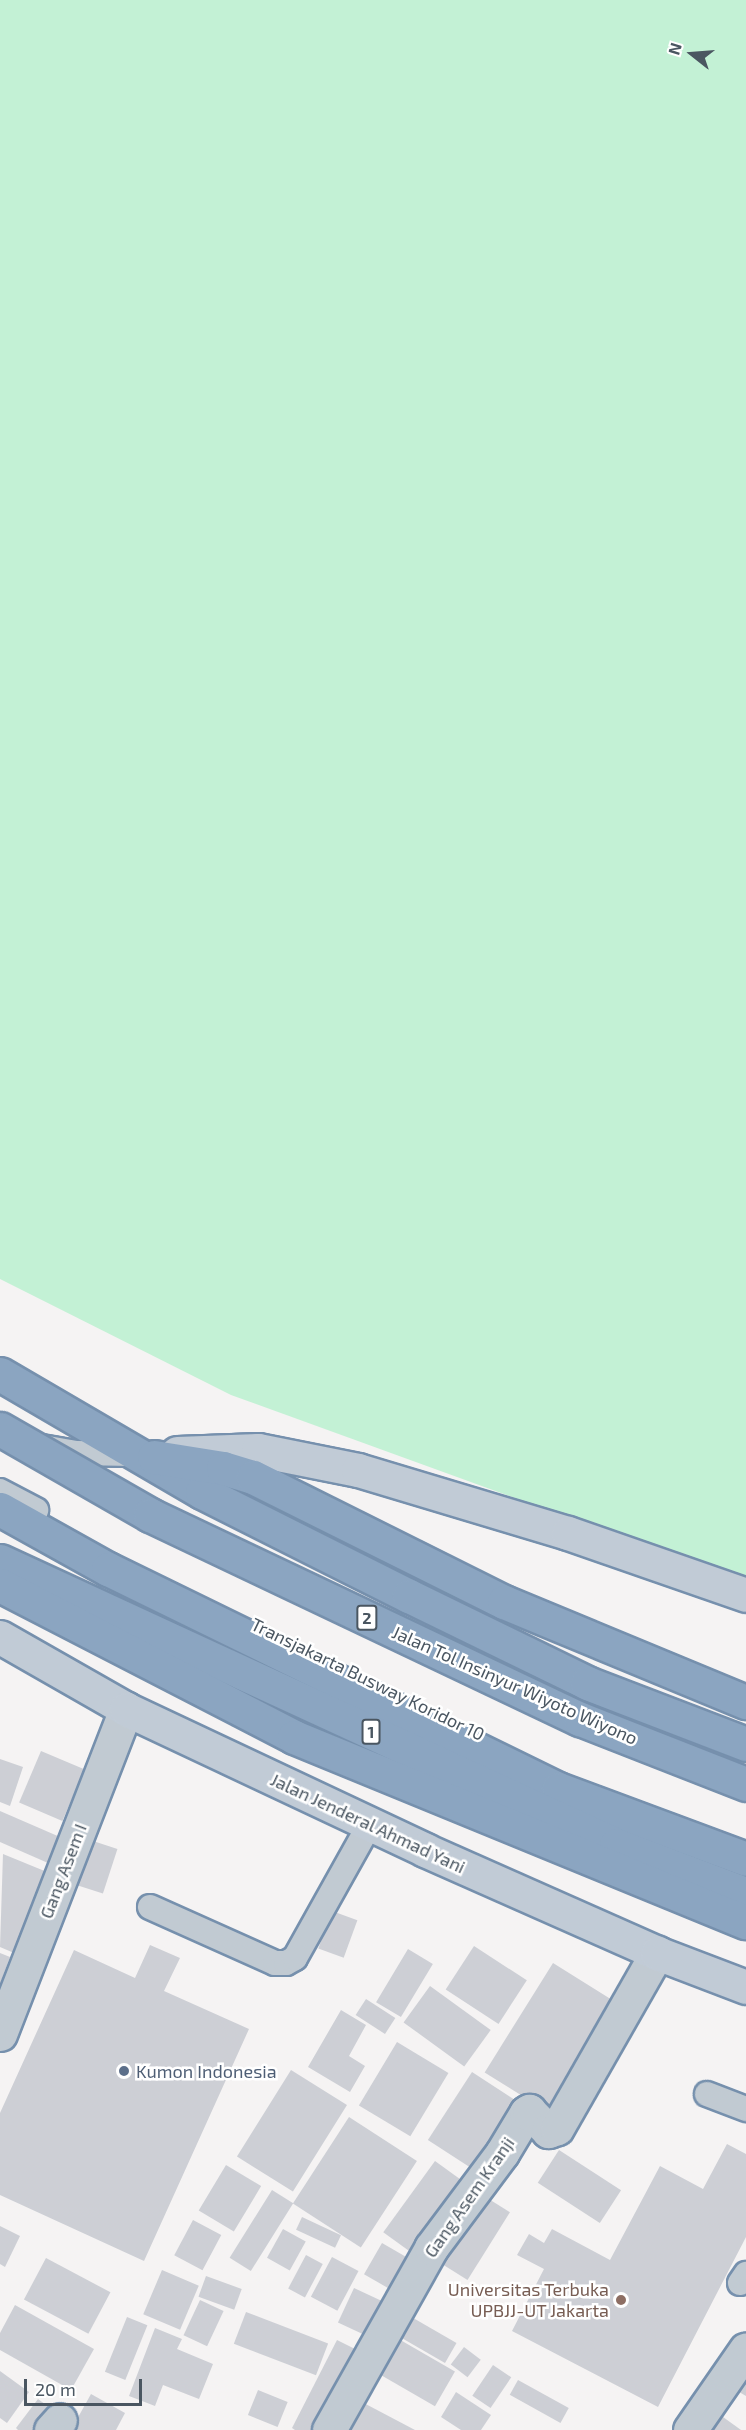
<!DOCTYPE html>
<html>
<head>
<meta charset="utf-8">
<style>
  body { margin:0 }
  #map { position:relative; width:746px; height:2430px; overflow:hidden; background:#f5f3f3; font-family:"Exo 2",sans-serif }
  div>[style] { position:absolute }
  [style*='--x'] { left:calc(var(--x)*1px); top:calc(var(--y)*1px); width:calc(var(--w)*1px); rotate:calc(var(--a)*1deg) }
  .green>* { inset:0; background:#c3f1d5 }
  .building>* { inset:0; background:#cdcfd5; transform-origin:0 0 }
  .roads { filter:drop-shadow(2px 0 #7690ad) drop-shadow(-2px 0 #7690ad) drop-shadow(0 2px #7690ad) drop-shadow(0 -2px #7690ad) }
  .lane>* { height:24px; margin:-12px; padding:0 12px; transform-origin:12px; border-radius:12px; background:#c1cad2 }
  .street>* { height:33px; margin:-16.5px; padding:0 16.5px; transform-origin:16.5px; border-radius:16.5px; background:#c1cad2 }
  .secondary>* { height:33px; margin:-16.5px; padding:0 16.5px; transform-origin:16.5px; border-radius:16.5px; background:#c1cbd6 }
  .highway>* { height:33px; margin:-16.5px; padding:0 16.5px; transform-origin:16.5px; border-radius:16.5px; background:#8ba5c1 }
  .bridges { filter:drop-shadow(2px 0 #7690ad) drop-shadow(-2px 0 #7690ad) drop-shadow(0 2px #7690ad) drop-shadow(0 -2px #7690ad) }
  .highway-bridge>* { height:33px; margin:-16.5px; padding:0 16.5px; transform-origin:16.5px; border-radius:16.5px; background:#8ba5c1 }
  .dots>* { width:16px; height:16px; translate:-50% -50%; box-sizing:border-box; border:3px solid #fff; border-radius:50% }
  span { translate:-50% -50%; white-space:nowrap; text-align:center; line-height:1.15; -webkit-text-stroke:5px #fff; paint-order:stroke }
  .shield-label span { padding:2px 4px; background:#fff; border:2px solid; border-radius:4px; -webkit-text-stroke-width:0 }
  .shield-label { font-size:16px; color:#4a5661; font-weight:700 }
  .street-label { font-size:18px; color:#4a5661 }
  .service-label { font-size:18px; color:#4e5e75 }
  .left { translate:0 -50%; text-align:left }
  .education-label { font-size:18px; color:#785e54 }
  .right { translate:-100% -50%; text-align:right }
  .north { position:absolute; left:662px; top:24px; width:60px; height:60px; -webkit-text-stroke:4px #fff; paint-order:stroke; rotate:287deg; font-size:16px; font-weight:700; line-height:24px; text-align:center; color:#4a5661 }
  .north::after { content:''; display:block; margin:auto; width:21px; height:27px; background:#4a5661; clip-path:polygon(50% 0,100% 100%,50% 72%,0 100%) }
  .scale { position:absolute; left:24px; top:2379px; width:118px; height:27px; box-sizing:border-box; border:3px solid #4a5661; border-top:0; padding-left:8px; font-size:18px; line-height:21px; white-space:nowrap; color:#4a5661; -webkit-text-stroke:4px #fff; paint-order:stroke }
</style>
</head>
<body>
<div id="map">
  <div class="green">
    <i style="clip-path:polygon(0 0,746px 0,746px 1582px,231px 1395px,0 1279px)"></i>
  </div>
  <div class="building">
    <i style="left:41px;top:1751px;width:47px;height:56px;rotate:23deg"></i>
    <i style="clip-path:polygon(0 1759px,23px 1767px,10px 1806px,0 1802px)"></i>
    <i style="clip-path:polygon(0 1811px,60px 1837px,48px 1863px,0 1842px)"></i>
    <i style="left:87px;top:1839px;width:32px;height:47px;rotate:18deg"></i>
    <i style="clip-path:polygon(3px 1854px,47px 1872px,14px 1953px,0 1947px)"></i>
    <i style="left:332px;top:1911px;width:27px;height:40px;rotate:20deg"></i>
    <i style="clip-path:polygon(150px 1945px,180px 1958px,164px 1991px,249px 2029px,144px 2261px,0 2195px,0 2113px,74px 1950px,135px 1978px)"></i>
    <i style="left:474px;top:1946px;width:63px;height:52px;rotate:33deg"></i>
    <i style="left:408px;top:1949px;width:29px;height:62px;rotate:31deg"></i>
    <i style="clip-path:polygon(0 1953px,10px 1957px,0 1984px)"></i>
    <i style="left:553px;top:1963px;width:84px;height:129px;rotate:32deg"></i>
    <i style="left:430px;top:1986px;width:75px;height:45px;rotate:36deg"></i>
    <i style="left:366px;top:1999px;width:35px;height:19px;rotate:33deg"></i>
    <i style="clip-path:polygon(341px 2010px,366px 2025px,349px 2056px,365px 2066px,350px 2092px,308px 2067px)"></i>
    <i style="left:397px;top:2042px;width:60px;height:74px;rotate:31deg"></i>
    <i style="left:291px;top:2070px;width:66px;height:102px;rotate:32deg"></i>
    <i style="left:472px;top:2072px;width:63px;height:81px;rotate:33deg"></i>
    <i style="left:349px;top:2117px;width:81px;height:103px;rotate:33deg"></i>
    <i style="clip-path:polygon(727px 2144px,746px 2154px,746px 2237px,658px 2407px,512px 2331px,544px 2269px,517px 2255px,529px 2234px,544px 2243px,552px 2229px,610px 2260px,660px 2166px,703px 2189px)"></i>
    <i style="left:559px;top:2150px;width:74px;height:39px;rotate:33deg"></i>
    <i style="left:435px;top:2161px;width:41px;height:88px;rotate:36deg"></i>
    <i style="left:226px;top:2165px;width:41px;height:53px;rotate:31deg"></i>
    <i style="left:272px;top:2190px;width:25px;height:80px;rotate:32deg"></i>
    <i style="left:476px;top:2191px;width:40px;height:80px;rotate:32deg"></i>
    <i style="left:302px;top:2217px;width:43px;height:14px;rotate:25deg"></i>
    <i style="left:193px;top:2220px;width:32px;height:40px;rotate:28deg"></i>
    <i style="clip-path:polygon(0 2226px,20px 2236px,5px 2267px,0 2264px)"></i>
    <i style="left:283px;top:2229px;width:26px;height:33px;rotate:29deg"></i>
    <i style="left:382px;top:2243px;width:39px;height:36px;rotate:30deg"></i>
    <i style="left:306px;top:2255px;width:19px;height:38px;rotate:28deg"></i>
    <i style="left:332px;top:2257px;width:30px;height:45px;rotate:28deg"></i>
    <i style="left:46px;top:2258px;width:73px;height:47px;rotate:28deg"></i>
    <i style="left:162px;top:2270px;width:40px;height:48px;rotate:23deg"></i>
    <i style="left:206px;top:2276px;width:38px;height:22px;rotate:20deg"></i>
    <i style="left:354px;top:2288px;width:42px;height:38px;rotate:25deg"></i>
    <i style="left:200px;top:2300px;width:26px;height:39px;rotate:25deg"></i>
    <i style="clip-path:polygon(15px 2305px,94px 2349px,71px 2390px,0 2350px,0 2333px)"></i>
    <i style="left:246px;top:2312px;width:88px;height:34px;rotate:21deg"></i>
    <i style="left:408px;top:2315px;width:56px;height:23px;rotate:30deg"></i>
    <i style="left:127px;top:2317px;width:22px;height:59px;rotate:22deg"></i>
    <i style="clip-path:polygon(155px 2328px,182px 2339px,177px 2349px,213px 2364px,199px 2399px,163px 2385px,155px 2406px,129px 2396px)"></i>
    <i style="left:390px;top:2334px;width:75px;height:40px;rotate:30deg"></i>
    <i style="clip-path:polygon(337px 2340px,361px 2352px,322px 2430px,295px 2430px,292px 2428px)"></i>
    <i style="left:464px;top:2347px;width:21px;height:22px;rotate:37deg"></i>
    <i style="clip-path:polygon(746px 2353px,746px 2396px,727px 2385px)"></i>
    <i style="left:493px;top:2365px;width:22px;height:37px;rotate:34deg"></i>
    <i style="clip-path:polygon(0 2371px,29px 2392px,7px 2423px,0 2418px)"></i>
    <i style="left:518px;top:2380px;width:58px;height:17px;rotate:29deg"></i>
    <i style="left:258px;top:2390px;width:32px;height:27px;rotate:22deg"></i>
    <i style="clip-path:polygon(456px 2392px,491px 2415px,481px 2430px,461px 2430px,441px 2417px)"></i>
    <i style="clip-path:polygon(91px 2394px,125px 2413px,116px 2430px,71px 2430px)"></i>
    <i style="clip-path:polygon(38px 2399px,57px 2413px,44px 2430px,18px 2430px,16px 2428px)"></i>
    <i style="clip-path:polygon(360px 2401px,415px 2430px,345px 2430px)"></i>
    <i style="clip-path:polygon(712px 2409px,741px 2430px,697px 2430px)"></i>
  </div>
  <div class="roads">
    <div class="lane">
      <i style="--x:42;--y:1447;--w:35;--a:10"></i>
      <i style="--x:76;--y:1453;--w:57;--a:1"></i>
      <i style="--x:0;--y:1491;--w:41;--a:27.8"></i>
      <i style="--x:150;--y:1907;--w:137;--a:24.1"></i>
      <i style="--x:275;--y:1963;--w:11;--a:0"></i>
      <i style="--x:286;--y:1963;--w:10;--a:-29"></i>
      <i style="--x:295;--y:1958;--w:154;--a:-60.8"></i>
      <i style="--x:707;--y:2094;--w:42;--a:21"></i>
      <i style="--x:740;--y:2283;--w:11;--a:-56"></i>
    </div>
    <div class="street">
      <i style="--x:0;--y:2034;--w:349;--a:-68.8"></i>
      <i style="--x:51;--y:2430;--w:13;--a:-48"></i>
      <i style="--x:329;--y:2430;--w:209;--a:-60.7"></i>
      <i style="--x:431;--y:2248;--w:119;--a:-53.2"></i>
      <i style="--x:502;--y:2153;--w:47;--a:-59"></i>
      <i style="--x:526;--y:2113;--w:4;--a:-34"></i>
      <i style="--x:529;--y:2111;--w:28;--a:46"></i>
      <i style="--x:548;--y:2131;--w:9;--a:-18"></i>
      <i style="--x:557;--y:2128;--w:202;--a:-60.3"></i>
      <i style="--x:690;--y:2430;--w:98;--a:-55.3"></i>
    </div>
    <div class="secondary">
      <i style="--x:177;--y:1453;--w:81;--a:-2.1"></i>
      <i style="--x:258;--y:1450;--w:102;--a:11.3"></i>
      <i style="--x:358;--y:1470;--w:219;--a:16.7"></i>
      <i style="--x:568;--y:1533;--w:188;--a:19.2"></i>
      <i style="--x:0;--y:1637;--w:145;--a:29.7"></i>
      <i style="--x:126;--y:1709;--w:331;--a:25.2"></i>
      <i style="--x:425;--y:1850;--w:254;--a:23.9"></i>
      <i style="--x:657;--y:1953;--w:95;--a:20.9"></i>
    </div>
    <div class="highway">
      <i style="--x:0;--y:1374;--w:234;--a:30.3"></i>
      <i style="--x:202;--y:1492;--w:232;--a:26.7"></i>
      <i style="--x:409;--y:1596;--w:198;--a:26"></i>
      <i style="--x:587;--y:1683;--w:170;--a:21"></i>
      <i style="--x:154;--y:1457;--w:70;--a:9.1"></i>
      <i style="--x:223;--y:1468;--w:31;--a:17"></i>
      <i style="--x:253;--y:1477;--w:280;--a:26.5"></i>
      <i style="--x:504;--y:1602;--w:262;--a:22.5"></i>
      <i style="--x:0;--y:1509;--w:124;--a:29.1"></i>
      <i style="--x:108;--y:1569;--w:501;--a:26.05"></i>
      <i style="--x:558;--y:1789;--w:201;--a:20.4"></i>
      <i style="--x:0;--y:1561;--w:678;--a:24.75"></i>
      <i style="--x:616;--y:1845;--w:139;--a:20.7"></i>
      <i style="--x:0;--y:1585;--w:331;--a:27.3"></i>
      <i style="--x:294;--y:1737;--w:488;--a:22.3"></i>
    </div>
  </div>
  <div class="bridges">
    <div class="highway-bridge">
      <i style="--x:0;--y:1429;--w:173;--a:29.8"></i>
      <i style="--x:150;--y:1515;--w:476;--a:25.4"></i>
      <i style="--x:580;--y:1719;--w:178;--a:21.4"></i>
    </div>
  </div>
  <div class="dots">
    <i style="left:124px;top:2071px;background:#5c6f8a"></i>
    <i style="left:621px;top:2300px;background:#8d6e63"></i>
  </div>
  <div class="shield-label">
    <span style="left:367px;top:1618px">2</span>
    <span style="left:371px;top:1732px">1</span>
  </div>
  <div class="street-label">
    <span style="left:368px;top:1679px;rotate:26deg">Transjakarta Busway Koridor 10</span>
    <span style="left:515px;top:1685px;rotate:24deg">Jalan Tol Insinyur Wiyoto Wiyono</span>
    <span style="left:368px;top:1823px;rotate:25deg">Jalan Jenderal Ahmad Yani</span>
    <span style="left:63px;top:1871px;rotate:-69deg">Gang Asem I</span>
    <span style="left:469px;top:2197px;rotate:-55deg">Gang Asem Kranji</span>
  </div>
  <div class="service-label">
    <span class="left" style="left:136px;top:2071px">Kumon Indonesia</span>
  </div>
  <div class="education-label">
    <span class="right" style="left:609px;top:2300px">Universitas Terbuka<br>UPBJJ-UT Jakarta</span>
  </div>
  <div class="north">N</div>
  <div class="scale">20 m</div>
</div>
</body>
</html>
